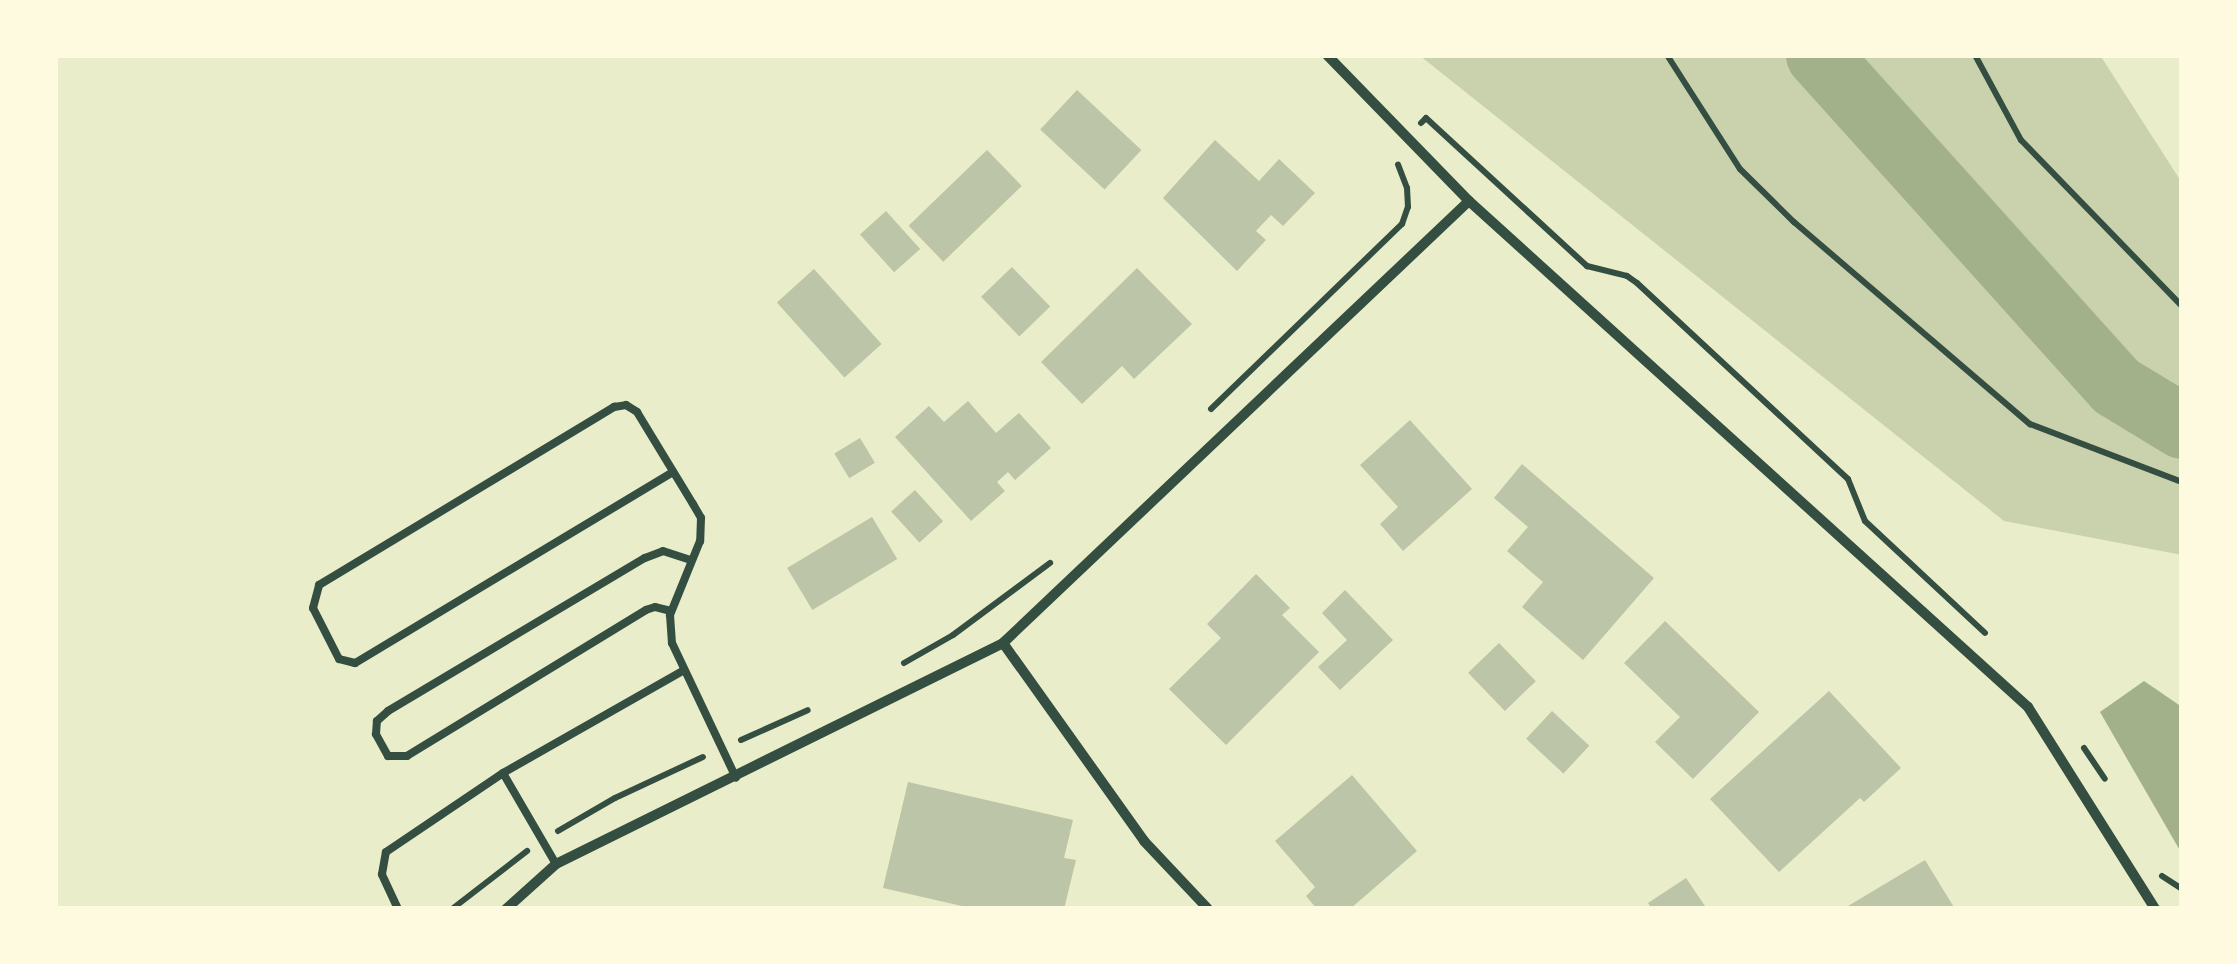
<!DOCTYPE html>
<html>
<head>
<meta charset="utf-8">
<style>
  body { margin:0 }
  #map { position:relative; width:2237px; height:964px; overflow:hidden; background:#e9edc9; font-family:Raleway,sans-serif }
  div>[style] { position:absolute }
  [style*='--x'] { left:calc(var(--x)*1px); top:calc(var(--y)*1px); width:calc(var(--w)*1px); rotate:calc(var(--a)*1deg) }
  .green>* { inset:0; background:#cad2ad }
  .water>* { inset:0; background:#a3b18a }
  .river>* { height:65px; margin:-32.5px; padding:0 32.5px; transform-origin:32.5px; border-radius:32.5px; background:#a3b18a }
  .building>* { inset:0; background:#bcc5a7; transform-origin:0 0 }
  .path>* { height:6px; margin:-3px; padding:0 3px; transform-origin:3px; border-radius:3px; background:#344e41 }
  .service>* { height:8px; margin:-4px; padding:0 4px; transform-origin:4px; border-radius:4px; background:#344e41 }
  .minor>* { height:10px; margin:-5px; padding:0 5px; transform-origin:5px; border-radius:5px; background:#344e41 }
  span { translate:-50% -50%; white-space:nowrap; text-align:center; line-height:1.15; -webkit-text-stroke:8px #fefae0; paint-order:stroke }
  .frame { position:absolute; inset:0; border:58px solid #fefae0; pointer-events:none }
</style>
</head>
<body>
<div id="map">
  <div class="green">
    <i style="clip-path:polygon(1419px 55px,2100px 55px,2182px 183px,2182px 555px,2004px 521px)"></i>
  </div>
  <div class="water">
    <i style="clip-path:polygon(2144px 681px,2182px 707px,2182px 854px,2100px 712px)"></i>
  </div>
  <div class="river">
    <i style="--x:1818;--y:55;--w:445;--a:48"></i>
    <i style="--x:2116;--y:386;--w:77;--a:31.2"></i>
  </div>
  <div class="building">
    <i style="left:1077px;top:90px;width:88px;height:54px;rotate:43deg"></i>
    <i style="clip-path:polygon(1215px 140px,1259px 181px,1279px 159px,1315px 193px,1283px 226px,1271px 215px,1256px 231px,1266px 240px,1237px 271px,1163px 198px)"></i>
    <i style="left:987px;top:150px;width:50px;height:109px;rotate:46deg"></i>
    <i style="left:886px;top:211px;width:51px;height:35px;rotate:48deg"></i>
    <i style="left:1012px;top:267px;width:55px;height:43px;rotate:46deg"></i>
    <i style="clip-path:polygon(1137px 268px,1192px 324px,1134px 379px,1122px 366px,1082px 404px,1041px 362px)"></i>
    <i style="left:814px;top:269px;width:101px;height:50px;rotate:48deg"></i>
    <i style="clip-path:polygon(968px 401px,996px 433px,1019px 413px,1051px 448px,1015px 480px,1008px 472px,997px 482px,1005px 491px,971px 521px,895px 437px,929px 406px,944px 422px)"></i>
    <i style="clip-path:polygon(1410px 420px,1472px 489px,1403px 551px,1380px 524px,1398px 507px,1360px 465px)"></i>
    <i style="left:860px;top:438px;width:29px;height:30px;rotate:59deg"></i>
    <i style="clip-path:polygon(1522px 464px,1654px 578px,1583px 660px,1522px 607px,1543px 582px,1507px 551px,1528px 527px,1494px 498px)"></i>
    <i style="left:915px;top:490px;width:42px;height:32px;rotate:48deg"></i>
    <i style="left:872px;top:517px;width:49px;height:99px;rotate:59deg"></i>
    <i style="clip-path:polygon(1256px 574px,1290px 608px,1282px 615px,1319px 652px,1226px 745px,1169px 689px,1221px 638px,1207px 624px)"></i>
    <i style="clip-path:polygon(1345px 590px,1393px 640px,1340px 690px,1318px 667px,1347px 640px,1322px 613px)"></i>
    <i style="clip-path:polygon(1665px 621px,1759px 712px,1693px 779px,1655px 742px,1680px 717px,1624px 663px)"></i>
    <i style="left:1499px;top:643px;width:53px;height:43px;rotate:46deg"></i>
    <i style="clip-path:polygon(1829px 691px,1901px 768px,1864px 802px,1860px 798px,1779px 872px,1710px 799px)"></i>
    <i style="left:1552px;top:711px;width:51px;height:38px;rotate:43deg"></i>
    <i style="clip-path:polygon(1352px 775px,1417px 851px,1350px 909px,1317px 909px,1306px 896px,1315px 887px,1275px 841px)"></i>
    <i style="clip-path:polygon(908px 782px,1073px 820px,1064px 858px,1076px 860px,1064px 909px,975px 909px,883px 888px)"></i>
    <i style="clip-path:polygon(1925px 860px,1955px 909px,1843px 909px)"></i>
    <i style="clip-path:polygon(1686px 878px,1707px 909px,1652px 909px,1648px 903px)"></i>
  </div>
  <div class="path">
    <i style="--x:1667;--y:55;--w:135;--a:57.4"></i>
    <i style="--x:1740;--y:169;--w:76;--a:44.5"></i>
    <i style="--x:1794;--y:222;--w:311;--a:40.6"></i>
    <i style="--x:2030;--y:424;--w:163;--a:20.9"></i>
    <i style="--x:1975;--y:55;--w:97;--a:61.6"></i>
    <i style="--x:2021;--y:140;--w:231;--a:45.9"></i>
    <i style="--x:1421;--y:123;--w:7;--a:-45"></i>
    <i style="--x:1426;--y:118;--w:219;--a:42.6"></i>
    <i style="--x:1587;--y:266;--w:41;--a:14"></i>
    <i style="--x:1627;--y:276;--w:12;--a:35"></i>
    <i style="--x:1637;--y:283;--w:288;--a:42.9"></i>
    <i style="--x:1848;--y:479;--w:45;--a:68"></i>
    <i style="--x:1865;--y:521;--w:164;--a:43"></i>
    <i style="--x:1211;--y:409;--w:266;--a:-44.1"></i>
    <i style="--x:1402;--y:224;--w:18;--a:-71"></i>
    <i style="--x:1408;--y:207;--w:19;--a:-93"></i>
    <i style="--x:1407;--y:188;--w:25;--a:-111"></i>
    <i style="--x:904;--y:663;--w:56;--a:-29.7"></i>
    <i style="--x:953;--y:635;--w:121;--a:-36.6"></i>
    <i style="--x:741;--y:740;--w:73;--a:-24.1"></i>
    <i style="--x:2084;--y:748;--w:37;--a:56"></i>
    <i style="--x:558;--y:831;--w:66;--a:-30.1"></i>
    <i style="--x:615;--y:798;--w:97;--a:-25"></i>
    <i style="--x:2162;--y:876;--w:24;--a:33"></i>
    <i style="--x:452;--y:909;--w:95;--a:-37.7"></i>
  </div>
  <div class="service">
    <i style="--x:673;--y:472;--w:371;--a:149"></i>
    <i style="--x:355;--y:663;--w:16;--a:-166"></i>
    <i style="--x:339;--y:659;--w:57;--a:-117"></i>
    <i style="--x:313;--y:608;--w:24;--a:-75"></i>
    <i style="--x:319;--y:585;--w:345;--a:-31.1"></i>
    <i style="--x:614;--y:407;--w:12;--a:-9"></i>
    <i style="--x:626;--y:405;--w:13;--a:32"></i>
    <i style="--x:637;--y:412;--w:108;--a:58.7"></i>
    <i style="--x:693;--y:504;--w:16;--a:60"></i>
    <i style="--x:701;--y:518;--w:23;--a:92"></i>
    <i style="--x:700;--y:541;--w:80;--a:112.1"></i>
    <i style="--x:670;--y:615;--w:28;--a:86"></i>
    <i style="--x:672;--y:643;--w:149;--a:64.6"></i>
    <i style="--x:671;--y:611;--w:16;--a:-166"></i>
    <i style="--x:655;--y:607;--w:9;--a:162"></i>
    <i style="--x:646;--y:610;--w:280;--a:148.6"></i>
    <i style="--x:407;--y:756;--w:19;--a:180"></i>
    <i style="--x:388;--y:756;--w:25;--a:-119"></i>
    <i style="--x:376;--y:734;--w:13;--a:-86"></i>
    <i style="--x:377;--y:721;--w:15;--a:-42"></i>
    <i style="--x:388;--y:711;--w:299;--a:-30.8"></i>
    <i style="--x:645;--y:558;--w:19;--a:-21"></i>
    <i style="--x:663;--y:551;--w:29;--a:18"></i>
    <i style="--x:503;--y:773;--w:105;--a:59.8"></i>
    <i style="--x:398;--y:909;--w:38;--a:-115"></i>
    <i style="--x:382;--y:874;--w:22;--a:-80"></i>
    <i style="--x:386;--y:852;--w:141;--a:-34"></i>
    <i style="--x:503;--y:773;--w:208;--a:-29.6"></i>
  </div>
  <div class="minor">
    <i style="--x:1327;--y:55;--w:204;--a:45.8"></i>
    <i style="--x:1469;--y:201;--w:754;--a:42.15"></i>
    <i style="--x:2028;--y:707;--w:239;--a:57.8"></i>
    <i style="--x:1003;--y:643;--w:243;--a:54.5"></i>
    <i style="--x:1144;--y:841;--w:93;--a:46.7"></i>
    <i style="--x:506;--y:909;--w:67;--a:-42"></i>
    <i style="--x:556;--y:864;--w:499;--a:-26.3"></i>
    <i style="--x:1003;--y:643;--w:642;--a:-43.49"></i>
  </div>
  <div class="frame"></div>
</div>
</body>
</html>
